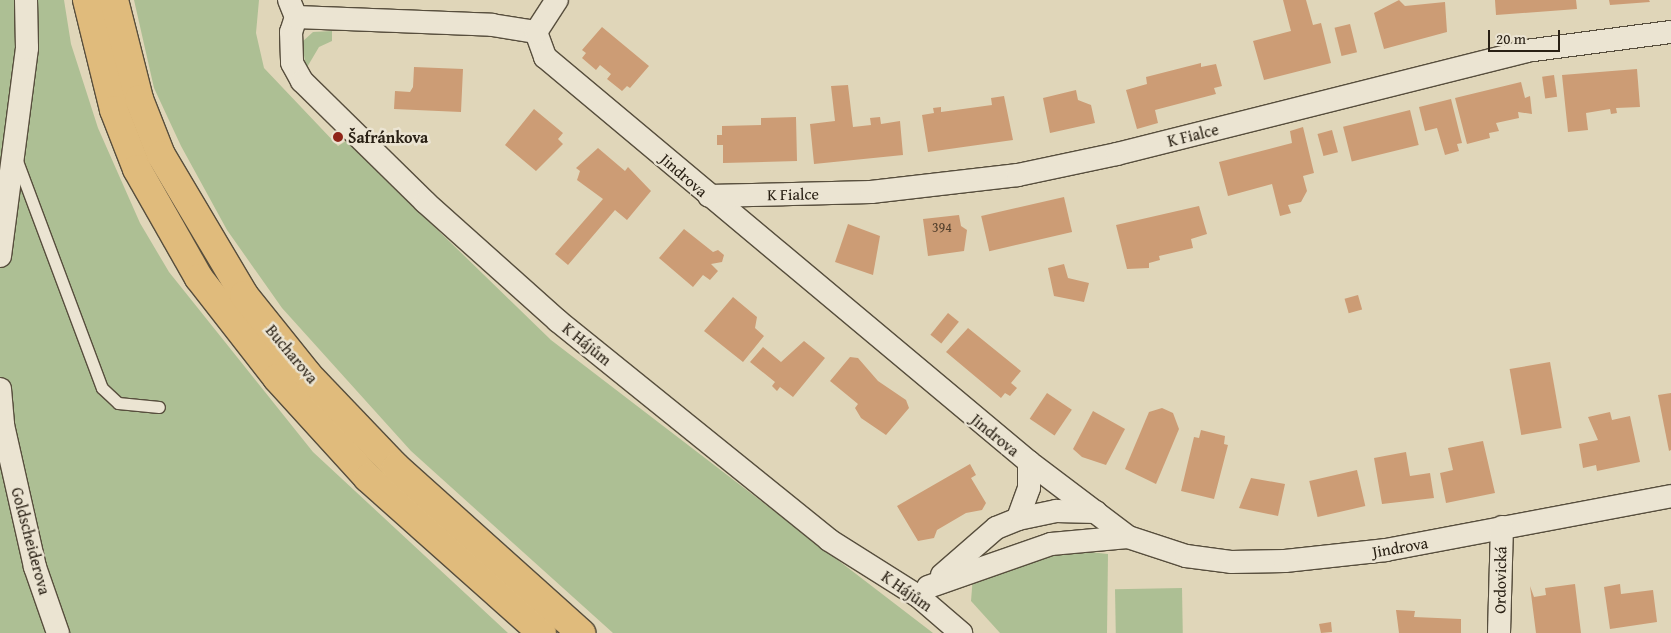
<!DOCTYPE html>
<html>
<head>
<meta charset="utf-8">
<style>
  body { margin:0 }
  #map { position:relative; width:1671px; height:633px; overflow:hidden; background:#e0d6b9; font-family:"Gentium Book Plus",serif }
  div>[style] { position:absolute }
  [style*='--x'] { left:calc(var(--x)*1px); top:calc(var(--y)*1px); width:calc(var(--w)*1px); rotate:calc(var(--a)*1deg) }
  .green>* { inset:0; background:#adbf94; transform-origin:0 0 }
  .building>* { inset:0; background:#cc9c75; transform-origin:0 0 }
  .roads { filter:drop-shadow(1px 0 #574e3d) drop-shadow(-1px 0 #574e3d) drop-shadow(0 1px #574e3d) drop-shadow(0 -1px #574e3d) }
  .lane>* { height:11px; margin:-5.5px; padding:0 5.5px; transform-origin:5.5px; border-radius:5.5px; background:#ebe4d2 }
  .street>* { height:22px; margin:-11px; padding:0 11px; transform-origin:11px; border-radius:11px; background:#ebe4d2 }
  .primary>* { height:28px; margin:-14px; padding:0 14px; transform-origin:14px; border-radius:14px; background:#e0bb7c }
  .dots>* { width:14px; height:14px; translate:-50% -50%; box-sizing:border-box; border:2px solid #ebe4d2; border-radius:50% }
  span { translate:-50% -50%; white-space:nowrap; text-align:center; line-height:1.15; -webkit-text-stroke:5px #ebe4d2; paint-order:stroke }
  .number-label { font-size:14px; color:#523f2c }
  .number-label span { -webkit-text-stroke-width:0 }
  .street-label { font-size:16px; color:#292014 }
  .poi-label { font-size:16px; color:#292014; font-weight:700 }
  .left { translate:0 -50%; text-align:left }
  .scale { position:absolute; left:1488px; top:30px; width:72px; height:22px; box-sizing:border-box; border:2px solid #292014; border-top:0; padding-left:6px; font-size:15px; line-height:18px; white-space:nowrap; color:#292014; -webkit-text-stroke:4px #ebe4d2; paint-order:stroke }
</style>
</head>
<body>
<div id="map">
  <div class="green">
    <i style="clip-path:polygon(0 0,64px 0,71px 44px,98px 128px,140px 223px,169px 272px,313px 452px,508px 633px,0 633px)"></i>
    <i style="clip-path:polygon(134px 0,259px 0,256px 33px,264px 68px,338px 146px,346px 141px,551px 340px,933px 633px,613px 633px,411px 451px,282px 308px,227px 230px,181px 146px,154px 88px)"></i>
    <i style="clip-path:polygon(332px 31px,332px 41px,319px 47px,306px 69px,302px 42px,313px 32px)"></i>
    <i style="clip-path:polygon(1062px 549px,1108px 554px,1107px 633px,1000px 633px,971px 601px,973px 576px)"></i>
    <i style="left:1182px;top:588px;width:45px;height:67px;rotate:89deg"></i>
  </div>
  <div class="building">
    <i style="clip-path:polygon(1283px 0,1306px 0,1313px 25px,1321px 23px,1331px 63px,1264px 80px,1253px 41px,1291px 31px)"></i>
    <i style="clip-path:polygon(1399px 0,1405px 6px,1445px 2px,1447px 32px,1384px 49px,1374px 13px)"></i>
    <i style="clip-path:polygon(1495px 0,1576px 0,1577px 9px,1496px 15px)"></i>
    <i style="clip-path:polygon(1609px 0,1649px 0,1650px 2px,1610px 5px)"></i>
    <i style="left:1350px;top:24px;width:29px;height:16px;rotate:76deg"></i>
    <i style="clip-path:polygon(602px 27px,649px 66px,630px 88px,627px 86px,622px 91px,607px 79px,611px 74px,600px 65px,596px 70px,582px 58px,586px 53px,582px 50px)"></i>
    <i style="clip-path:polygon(1201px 63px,1201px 67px,1216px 64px,1222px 86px,1214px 88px,1216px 94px,1155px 110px,1158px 123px,1137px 129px,1126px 90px,1147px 84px,1146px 77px)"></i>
    <i style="clip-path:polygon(414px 67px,463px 69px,461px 112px,394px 109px,395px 91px,410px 92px,413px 87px)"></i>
    <i style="clip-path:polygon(1637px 69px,1640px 107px,1616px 108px,1617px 113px,1611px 114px,1610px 109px,1586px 113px,1588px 130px,1568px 132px,1562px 75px)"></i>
    <i style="left:1554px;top:75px;width:22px;height:12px;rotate:82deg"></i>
    <i style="clip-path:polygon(1521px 82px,1525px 98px,1530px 96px,1532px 114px,1518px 112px,1519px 118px,1496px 123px,1499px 131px,1489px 133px,1490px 138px,1467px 144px,1455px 98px)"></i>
    <i style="clip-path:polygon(848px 85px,853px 127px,871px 125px,870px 118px,880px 117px,881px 124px,900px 121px,903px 155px,814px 164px,810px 124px,835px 121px,831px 86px)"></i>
    <i style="clip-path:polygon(1076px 90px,1078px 100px,1091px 105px,1095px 123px,1050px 133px,1043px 98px)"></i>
    <i style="clip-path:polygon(1004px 96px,1013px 140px,928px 152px,922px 115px,934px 113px,933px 108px,941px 107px,941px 112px,992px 105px,991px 98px)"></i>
    <i style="clip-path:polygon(1451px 99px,1462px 143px,1457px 144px,1459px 151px,1445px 155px,1437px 128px,1425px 131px,1419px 107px)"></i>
    <i style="clip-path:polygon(534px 109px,563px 133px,558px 139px,563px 144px,536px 171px,505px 145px)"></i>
    <i style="left:1410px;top:110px;width:36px;height:69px;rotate:76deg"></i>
    <i style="clip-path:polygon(796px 117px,797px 161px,723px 163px,723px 145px,717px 145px,717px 135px,722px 135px,722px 126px,761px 125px,761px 118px)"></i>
    <i style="clip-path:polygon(1303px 127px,1314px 173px,1303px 176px,1307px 191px,1301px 202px,1288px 205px,1291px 213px,1280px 216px,1272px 184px,1228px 196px,1219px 162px,1292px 143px,1290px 131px)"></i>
    <i style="left:1332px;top:130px;width:23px;height:15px;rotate:75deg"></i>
    <i style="clip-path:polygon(598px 148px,625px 171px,628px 167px,651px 191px,627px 220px,615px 210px,568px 265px,555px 254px,603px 199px,577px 180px,580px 171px,576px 168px)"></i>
    <i style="left:1064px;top:197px;width:36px;height:85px;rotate:77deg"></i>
    <i style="clip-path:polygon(1199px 206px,1207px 234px,1191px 239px,1193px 248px,1159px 256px,1160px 260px,1149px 263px,1149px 268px,1127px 269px,1116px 225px)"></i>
    <i style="clip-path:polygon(959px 215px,961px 226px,967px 230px,964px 251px,928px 256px,923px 219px)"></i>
    <i style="clip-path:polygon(848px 224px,880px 236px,873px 275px,835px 262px)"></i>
    <i style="clip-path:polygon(684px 229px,713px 252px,718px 250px,724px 255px,722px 262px,711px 264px,718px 271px,710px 280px,703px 275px,693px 287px,659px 258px)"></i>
    <i style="clip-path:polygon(1064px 264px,1068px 278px,1089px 283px,1084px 302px,1054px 296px,1048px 268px)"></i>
    <i style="left:1358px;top:295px;width:15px;height:14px;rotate:74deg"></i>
    <i style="clip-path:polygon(733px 297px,757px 317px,755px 328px,764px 336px,743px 362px,704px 331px)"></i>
    <i style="left:948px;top:313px;width:14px;height:28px;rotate:39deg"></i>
    <i style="clip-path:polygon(968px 328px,1021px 371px,1011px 383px,1017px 388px,1010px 396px,1005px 393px,1001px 398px,946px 352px)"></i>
    <i style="clip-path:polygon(804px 341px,825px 358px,793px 397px,780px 387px,777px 391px,772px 386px,775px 382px,750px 362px,763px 347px,781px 362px)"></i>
    <i style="clip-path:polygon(850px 357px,858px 358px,878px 381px,906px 400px,909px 408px,886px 435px,861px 418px,855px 408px,858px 404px,830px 381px)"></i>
    <i style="left:1550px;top:362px;width:67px;height:41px;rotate:80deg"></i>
    <i style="left:1047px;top:393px;width:30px;height:31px;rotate:34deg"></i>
    <i style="clip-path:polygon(1671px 393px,1671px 450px,1669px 451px,1658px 395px)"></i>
    <i style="clip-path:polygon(1162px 408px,1173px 413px,1179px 429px,1156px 484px,1125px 469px,1149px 412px)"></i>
    <i style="clip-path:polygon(1093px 411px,1125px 429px,1106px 465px,1082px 457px,1073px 449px)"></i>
    <i style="clip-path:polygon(1610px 412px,1612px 420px,1630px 416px,1640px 462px,1597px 471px,1596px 465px,1583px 468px,1579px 444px,1598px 440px,1588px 417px)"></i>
    <i style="clip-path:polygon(1201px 430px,1225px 436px,1224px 444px,1228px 445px,1214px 499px,1181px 491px,1194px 437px,1199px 438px)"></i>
    <i style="clip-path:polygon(1483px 441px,1495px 493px,1446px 503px,1440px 473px,1453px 470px,1448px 448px)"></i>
    <i style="clip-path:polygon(1406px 452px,1410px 476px,1430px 473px,1434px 498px,1382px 504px,1374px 458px)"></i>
    <i style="clip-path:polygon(970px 464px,976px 475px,971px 478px,986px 503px,982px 510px,966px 513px,937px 530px,934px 538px,918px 541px,897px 506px)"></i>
    <i style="left:1357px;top:470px;width:37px;height:49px;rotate:77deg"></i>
    <i style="clip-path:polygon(1251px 478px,1285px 484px,1278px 516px,1239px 508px)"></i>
    <i style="clip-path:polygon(1575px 584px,1581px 633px,1536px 633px,1530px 586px,1534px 597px,1546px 595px,1545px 588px)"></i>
    <i style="clip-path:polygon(1620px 584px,1621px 594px,1653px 590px,1657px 622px,1610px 629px,1604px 587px)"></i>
    <i style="clip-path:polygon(1396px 610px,1415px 611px,1414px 617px,1461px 619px,1461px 633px,1399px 633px)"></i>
    <i style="clip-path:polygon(1331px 622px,1332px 632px,1321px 633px,1319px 624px)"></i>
  </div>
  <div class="roads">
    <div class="lane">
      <i style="--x:17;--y:161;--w:242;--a:69.5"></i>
      <i style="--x:102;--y:388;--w:22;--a:43"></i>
      <i style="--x:118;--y:403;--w:41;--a:5.6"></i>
    </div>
    <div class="street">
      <i style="--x:289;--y:0;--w:18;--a:68"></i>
      <i style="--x:296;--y:17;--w:16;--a:108"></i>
      <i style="--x:291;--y:32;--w:31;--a:88"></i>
      <i style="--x:292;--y:63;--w:21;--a:61"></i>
      <i style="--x:302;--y:81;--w:173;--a:44.5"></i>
      <i style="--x:425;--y:202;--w:178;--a:41.8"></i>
      <i style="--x:558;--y:321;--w:348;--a:38.9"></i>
      <i style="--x:829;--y:540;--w:105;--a:32.2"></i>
      <i style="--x:918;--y:596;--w:57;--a:40.7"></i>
      <i style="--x:296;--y:17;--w:196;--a:2.3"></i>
      <i style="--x:492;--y:25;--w:45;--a:9"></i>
      <i style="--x:536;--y:32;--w:27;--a:70"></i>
      <i style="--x:545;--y:57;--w:631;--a:39.92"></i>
      <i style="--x:1029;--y:462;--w:26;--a:90"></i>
      <i style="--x:1029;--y:488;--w:33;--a:110"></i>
      <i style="--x:536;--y:32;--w:38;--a:-57"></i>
      <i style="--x:709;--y:196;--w:162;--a:-1.4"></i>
      <i style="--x:871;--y:192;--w:148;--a:-6.6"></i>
      <i style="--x:1018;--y:175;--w:101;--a:-12"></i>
      <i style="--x:1117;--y:154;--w:422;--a:-14.1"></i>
      <i style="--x:1526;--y:51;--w:146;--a:-7.5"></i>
      <i style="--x:0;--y:256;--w:210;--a:-82.6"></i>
      <i style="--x:27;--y:48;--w:48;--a:-91.2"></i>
      <i style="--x:0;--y:389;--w:36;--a:85"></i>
      <i style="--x:3;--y:425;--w:146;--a:77.3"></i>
      <i style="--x:35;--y:567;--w:70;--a:70.8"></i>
      <i style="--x:1029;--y:462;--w:124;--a:37.1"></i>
      <i style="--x:1128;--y:537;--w:61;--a:18.1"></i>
      <i style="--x:1186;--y:556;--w:45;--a:7.6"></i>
      <i style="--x:1231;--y:562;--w:54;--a:-1.1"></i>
      <i style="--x:1285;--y:561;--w:102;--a:-6.2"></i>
      <i style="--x:1386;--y:550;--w:290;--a:-10.7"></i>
      <i style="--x:942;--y:575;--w:72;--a:-41"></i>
      <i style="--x:996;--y:528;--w:24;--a:-22"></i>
      <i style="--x:1018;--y:519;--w:39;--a:-12"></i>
      <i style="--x:1056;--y:511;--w:40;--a:1.4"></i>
      <i style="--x:928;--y:587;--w:130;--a:-19.3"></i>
      <i style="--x:1051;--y:544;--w:77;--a:-5.2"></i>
      <i style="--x:1499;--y:633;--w:106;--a:-88.4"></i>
    </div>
    <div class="primary">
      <i style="--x:87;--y:0;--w:113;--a:76.2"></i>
      <i style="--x:114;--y:110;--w:63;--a:68.7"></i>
      <i style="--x:137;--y:169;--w:125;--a:60.4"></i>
      <i style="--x:199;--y:278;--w:127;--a:52"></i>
      <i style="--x:277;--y:378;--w:135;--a:47.7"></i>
      <i style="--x:368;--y:478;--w:233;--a:41.7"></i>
      <i style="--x:114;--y:0;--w:102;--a:75.8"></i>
      <i style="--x:139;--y:99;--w:60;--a:68.6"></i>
      <i style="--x:161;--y:155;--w:163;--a:59.3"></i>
      <i style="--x:244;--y:295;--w:102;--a:51.3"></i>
      <i style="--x:308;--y:375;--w:127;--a:46.3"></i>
      <i style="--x:396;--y:467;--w:249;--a:41.9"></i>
    </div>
  </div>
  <div class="dots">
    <i style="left:338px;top:137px;background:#8f2418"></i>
  </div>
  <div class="number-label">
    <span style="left:942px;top:227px">394</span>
  </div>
  <div class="street-label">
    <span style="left:1193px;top:135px;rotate:-14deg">K Fialce</span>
    <span style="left:684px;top:175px;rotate:41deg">Jindrova</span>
    <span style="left:793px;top:194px;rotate:-1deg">K Fialce</span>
    <span style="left:587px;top:344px;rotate:39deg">K Hájům</span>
    <span style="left:292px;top:354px;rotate:50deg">Bucharova</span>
    <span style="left:995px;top:435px;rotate:39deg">Jindrova</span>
    <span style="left:31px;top:541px;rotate:75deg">Goldscheiderova</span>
    <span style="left:1400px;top:547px;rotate:-10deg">Jindrova</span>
    <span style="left:1500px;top:580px;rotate:-89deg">Ordovická</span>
    <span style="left:907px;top:591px;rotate:35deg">K Hájům</span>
  </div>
  <div class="poi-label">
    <span class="left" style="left:348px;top:137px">Šafránkova</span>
  </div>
  <div class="scale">20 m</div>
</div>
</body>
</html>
